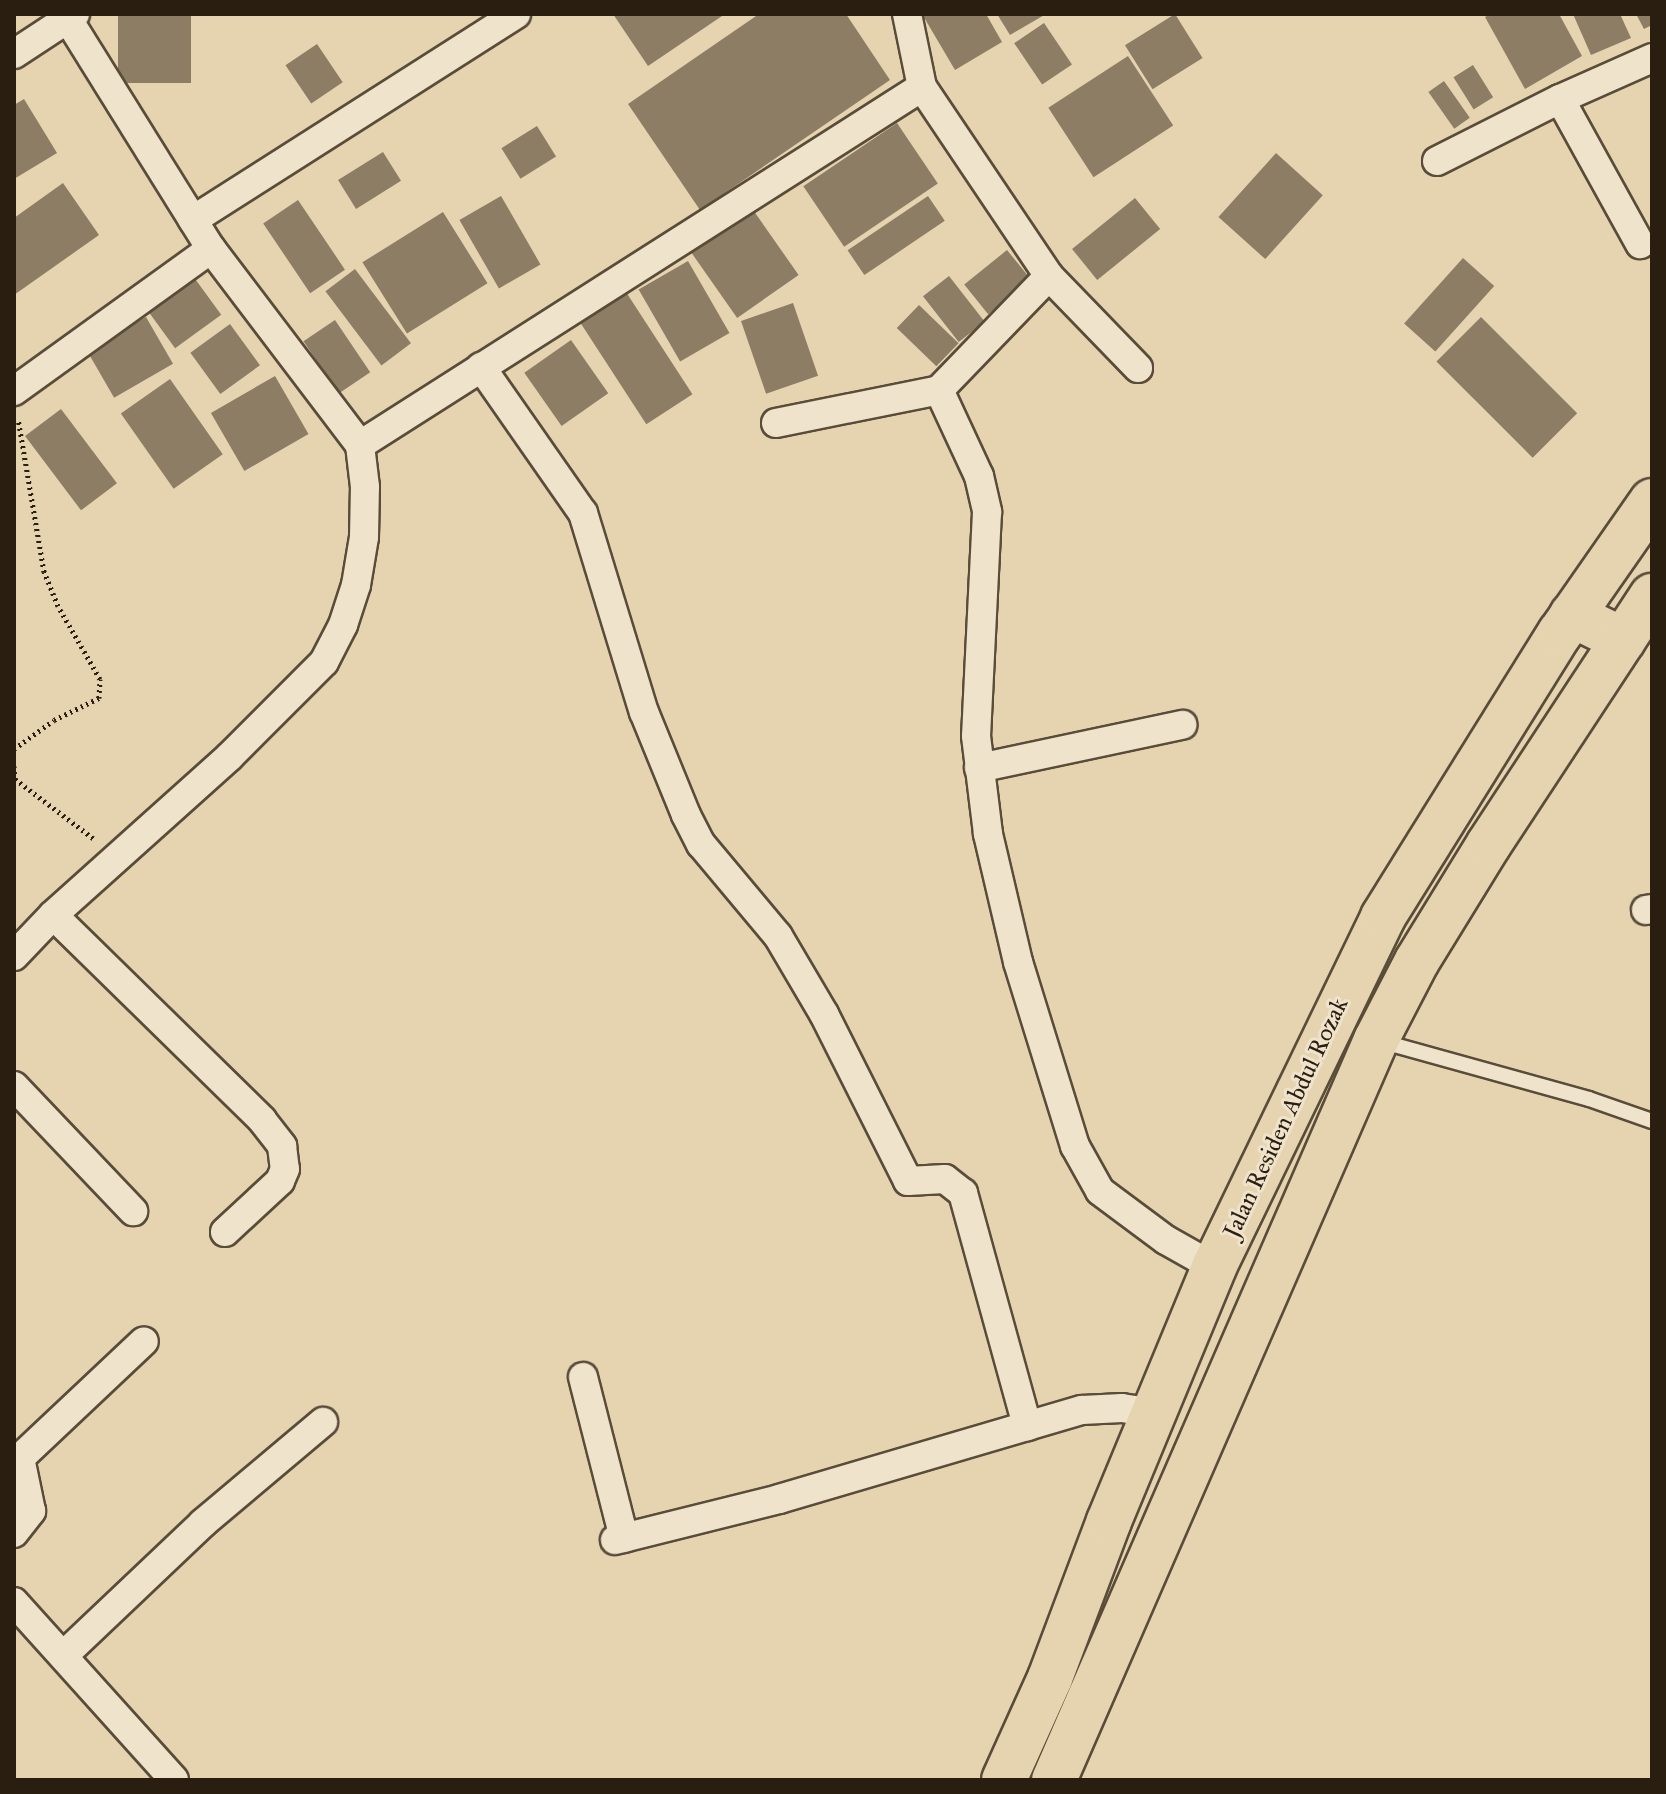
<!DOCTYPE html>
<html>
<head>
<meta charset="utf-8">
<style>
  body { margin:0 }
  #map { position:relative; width:1666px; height:1794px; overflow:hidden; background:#e6d4b1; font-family:"IM FELL Great Primer",serif }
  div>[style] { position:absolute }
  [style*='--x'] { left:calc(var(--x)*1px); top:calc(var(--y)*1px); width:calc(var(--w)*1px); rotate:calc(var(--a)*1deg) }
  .building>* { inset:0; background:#8c7d64; transform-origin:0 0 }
  .path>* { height:5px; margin-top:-2.5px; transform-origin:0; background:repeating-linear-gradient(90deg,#2a1e11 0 2px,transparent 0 6px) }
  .roads { filter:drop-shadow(2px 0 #594c39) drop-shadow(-2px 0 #594c39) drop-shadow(0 2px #594c39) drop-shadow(0 -2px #594c39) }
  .lane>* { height:14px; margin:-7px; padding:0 7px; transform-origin:7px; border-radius:7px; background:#efe3cc }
  .street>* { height:28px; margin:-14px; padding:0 14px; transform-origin:14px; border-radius:14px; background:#efe3cc }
  .primary>* { height:44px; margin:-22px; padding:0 22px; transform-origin:22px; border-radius:22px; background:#e6d4b1 }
  .highway>* { height:44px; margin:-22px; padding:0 22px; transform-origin:22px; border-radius:22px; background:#e6d4b1 }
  span { translate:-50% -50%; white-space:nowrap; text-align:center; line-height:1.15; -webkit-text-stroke:6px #efe3cc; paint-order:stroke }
  .street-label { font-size:24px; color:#2a1e11 }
  .frame { position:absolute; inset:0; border:16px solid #2a1e11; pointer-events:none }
</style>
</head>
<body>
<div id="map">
  <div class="building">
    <i style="left:118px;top:14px;width:73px;height:69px"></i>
    <i style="clip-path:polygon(613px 14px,725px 14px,648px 66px)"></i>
    <i style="clip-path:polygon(759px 14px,846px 14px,890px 80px,700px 210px,628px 104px)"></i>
    <i style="clip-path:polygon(922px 14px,986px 14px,1002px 42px,955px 70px)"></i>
    <i style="clip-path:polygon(997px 14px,1046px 14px,1010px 35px)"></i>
    <i style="left:1175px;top:14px;width:52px;height:59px;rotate:58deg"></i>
    <i style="clip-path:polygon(1491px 14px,1559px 14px,1582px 56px,1525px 89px,1485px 17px)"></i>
    <i style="clip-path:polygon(1573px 14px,1620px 14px,1631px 38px,1591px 55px)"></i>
    <i style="clip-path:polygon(1636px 14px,1652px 14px,1652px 25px,1644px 29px)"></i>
    <i style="left:1044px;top:23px;width:50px;height:36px;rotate:56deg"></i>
    <i style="left:317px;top:44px;width:46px;height:38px;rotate:56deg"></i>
    <i style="left:1128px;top:56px;width:83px;height:95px;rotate:57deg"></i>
    <i style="left:1473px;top:65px;width:38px;height:23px;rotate:58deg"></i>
    <i style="left:1444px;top:81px;width:45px;height:19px;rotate:55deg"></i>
    <i style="clip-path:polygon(24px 99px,57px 153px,14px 179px,14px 105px)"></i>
    <i style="left:897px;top:123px;width:73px;height:113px;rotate:56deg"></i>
    <i style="left:537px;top:126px;width:36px;height:42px;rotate:58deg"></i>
    <i style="left:383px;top:152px;width:34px;height:53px;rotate:58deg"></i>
    <i style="left:1276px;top:153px;width:63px;height:86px;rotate:42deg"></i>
    <i style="clip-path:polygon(63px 183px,99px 235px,14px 295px,14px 218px)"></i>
    <i style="left:501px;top:196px;width:79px;height:48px;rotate:60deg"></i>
    <i style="left:928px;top:196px;width:30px;height:97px;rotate:56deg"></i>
    <i style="left:1135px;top:198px;width:40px;height:81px;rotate:51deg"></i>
    <i style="left:298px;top:200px;width:84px;height:42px;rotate:56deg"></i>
    <i style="left:751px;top:207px;width:83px;height:75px;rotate:55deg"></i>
    <i style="left:443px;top:212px;width:84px;height:95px;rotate:58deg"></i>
    <i style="left:1007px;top:250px;width:38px;height:55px;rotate:51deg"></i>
    <i style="left:1463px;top:258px;width:42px;height:88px;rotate:42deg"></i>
    <i style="left:688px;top:261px;width:83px;height:57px;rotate:60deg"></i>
    <i style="left:355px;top:269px;width:93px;height:37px;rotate:53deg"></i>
    <i style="left:193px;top:276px;width:48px;height:57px;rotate:54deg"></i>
    <i style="left:949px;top:276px;width:58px;height:33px;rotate:52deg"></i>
    <i style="left:626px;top:292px;width:122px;height:55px;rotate:57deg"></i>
    <i style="left:793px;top:303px;width:77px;height:55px;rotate:71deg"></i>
    <i style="left:919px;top:305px;width:55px;height:32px;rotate:44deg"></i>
    <i style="left:146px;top:317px;width:54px;height:68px;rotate:60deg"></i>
    <i style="left:1481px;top:317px;width:136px;height:63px;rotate:45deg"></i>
    <i style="left:335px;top:320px;width:63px;height:38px;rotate:56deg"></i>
    <i style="left:230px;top:324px;width:51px;height:49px;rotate:54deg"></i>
    <i style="left:571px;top:340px;width:65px;height:57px;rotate:55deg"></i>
    <i style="left:275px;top:376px;width:67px;height:74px;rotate:60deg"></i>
    <i style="left:170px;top:379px;width:92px;height:60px;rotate:55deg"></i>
    <i style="left:61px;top:409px;width:93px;height:45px;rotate:53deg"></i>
  </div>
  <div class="path">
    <i style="--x:14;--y:749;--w:49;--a:-35.9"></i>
    <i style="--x:54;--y:720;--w:50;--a:-26.1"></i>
    <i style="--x:99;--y:698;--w:19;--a:-87"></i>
    <i style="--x:100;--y:679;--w:84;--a:-119.9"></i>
    <i style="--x:58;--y:606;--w:37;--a:-112"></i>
    <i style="--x:44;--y:572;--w:155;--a:-99.6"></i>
    <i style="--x:14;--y:766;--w:13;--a:86"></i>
    <i style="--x:15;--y:779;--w:99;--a:37.2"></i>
  </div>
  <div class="roads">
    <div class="lane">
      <i style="--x:1380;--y:1041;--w:217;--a:15.5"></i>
      <i style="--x:1589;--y:1099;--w:67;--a:19.2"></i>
    </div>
    <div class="street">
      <i style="--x:907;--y:14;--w:75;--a:78.4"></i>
      <i style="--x:922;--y:87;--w:228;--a:56.1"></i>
      <i style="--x:1049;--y:276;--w:128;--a:45.9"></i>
      <i style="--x:14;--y:54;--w:73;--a:-33.3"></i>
      <i style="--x:1560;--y:99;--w:166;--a:61.1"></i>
      <i style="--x:1437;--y:161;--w:138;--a:-26.8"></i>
      <i style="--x:1560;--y:99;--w:101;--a:-24"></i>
      <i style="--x:193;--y:220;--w:383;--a:-32.5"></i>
      <i style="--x:1049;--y:276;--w:158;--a:134"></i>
      <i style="--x:939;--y:390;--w:95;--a:65.1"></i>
      <i style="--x:979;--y:476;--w:37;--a:77"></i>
      <i style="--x:987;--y:512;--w:224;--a:92.8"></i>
      <i style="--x:976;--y:736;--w:99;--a:83"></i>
      <i style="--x:988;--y:834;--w:131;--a:76.8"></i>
      <i style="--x:1018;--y:962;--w:193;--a:72.8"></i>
      <i style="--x:1075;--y:1146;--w:51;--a:60.9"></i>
      <i style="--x:1100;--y:1191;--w:82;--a:36.6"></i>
      <i style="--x:1166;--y:1240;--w:55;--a:29.4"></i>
      <i style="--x:481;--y:367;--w:178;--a:55.1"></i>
      <i style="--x:583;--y:513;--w:208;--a:73"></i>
      <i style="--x:644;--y:712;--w:111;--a:67.8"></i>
      <i style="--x:686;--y:815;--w:33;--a:63"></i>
      <i style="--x:701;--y:844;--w:120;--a:50.1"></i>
      <i style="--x:778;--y:936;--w:91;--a:59.5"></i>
      <i style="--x:824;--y:1014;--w:187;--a:63.3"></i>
      <i style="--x:908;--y:1181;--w:37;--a:-3"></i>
      <i style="--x:945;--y:1179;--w:23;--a:38"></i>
      <i style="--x:963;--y:1193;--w:242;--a:74.6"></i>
      <i style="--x:14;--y:391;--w:243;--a:-35.8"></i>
      <i style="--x:776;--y:423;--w:166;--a:-11.4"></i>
      <i style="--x:360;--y:445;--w:666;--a:-32.5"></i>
      <i style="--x:979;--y:768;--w:208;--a:-12"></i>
      <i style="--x:1646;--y:910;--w:6;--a:-9"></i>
      <i style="--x:53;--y:915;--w:293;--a:44.4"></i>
      <i style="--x:262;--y:1120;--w:33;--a:52"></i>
      <i style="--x:282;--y:1146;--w:23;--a:83"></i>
      <i style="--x:285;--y:1169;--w:13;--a:113"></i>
      <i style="--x:280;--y:1181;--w:75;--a:137.2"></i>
      <i style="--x:14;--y:956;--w:57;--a:-46.4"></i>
      <i style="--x:53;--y:915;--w:237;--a:-41.9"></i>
      <i style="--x:229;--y:757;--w:134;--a:-45"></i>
      <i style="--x:324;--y:662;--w:42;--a:-62.8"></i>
      <i style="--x:343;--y:625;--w:42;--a:-72"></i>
      <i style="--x:356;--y:585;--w:49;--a:-80.5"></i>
      <i style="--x:364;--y:537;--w:50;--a:-88.9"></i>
      <i style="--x:365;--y:487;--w:42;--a:-96.8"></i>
      <i style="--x:360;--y:445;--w:246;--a:-127.2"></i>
      <i style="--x:211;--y:249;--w:277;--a:-121.9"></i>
      <i style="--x:14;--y:1086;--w:173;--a:46.4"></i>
      <i style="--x:583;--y:1377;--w:166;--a:75.7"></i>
      <i style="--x:14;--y:1533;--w:28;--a:-52"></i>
      <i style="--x:31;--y:1511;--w:54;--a:-101.7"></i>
      <i style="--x:20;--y:1458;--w:170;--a:-43.3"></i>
      <i style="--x:615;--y:1540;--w:169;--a:-14"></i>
      <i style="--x:779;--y:1499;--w:316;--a:-16.4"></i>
      <i style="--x:1082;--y:1410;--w:40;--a:-2.9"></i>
      <i style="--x:1122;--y:1408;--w:31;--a:9"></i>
      <i style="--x:14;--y:1602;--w:239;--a:48"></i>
      <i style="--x:64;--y:1655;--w:192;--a:-43.5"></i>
      <i style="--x:203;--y:1523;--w:157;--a:-40.1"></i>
    </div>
    <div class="primary">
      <i style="--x:1572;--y:615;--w:57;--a:26.1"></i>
    </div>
    <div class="highway">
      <i style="--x:1004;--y:1780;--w:112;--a:-65.7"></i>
      <i style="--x:1050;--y:1678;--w:168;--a:-69.4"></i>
      <i style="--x:1109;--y:1521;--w:275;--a:-67.5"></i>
      <i style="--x:1214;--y:1267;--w:389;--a:-64.2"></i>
      <i style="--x:1383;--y:917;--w:335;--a:-58.1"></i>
      <i style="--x:1560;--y:633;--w:161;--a:-55.1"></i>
      <i style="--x:1054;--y:1780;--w:807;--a:-66.48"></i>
      <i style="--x:1376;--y:1040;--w:89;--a:-62.6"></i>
      <i style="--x:1417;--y:961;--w:137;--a:-58.4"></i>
      <i style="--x:1489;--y:844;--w:297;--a:-56.7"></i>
    </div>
  </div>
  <div class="street-label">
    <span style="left:1286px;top:1118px;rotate:-65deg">Jalan Residen Abdul Rozak</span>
  </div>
  <div class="frame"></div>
</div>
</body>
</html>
